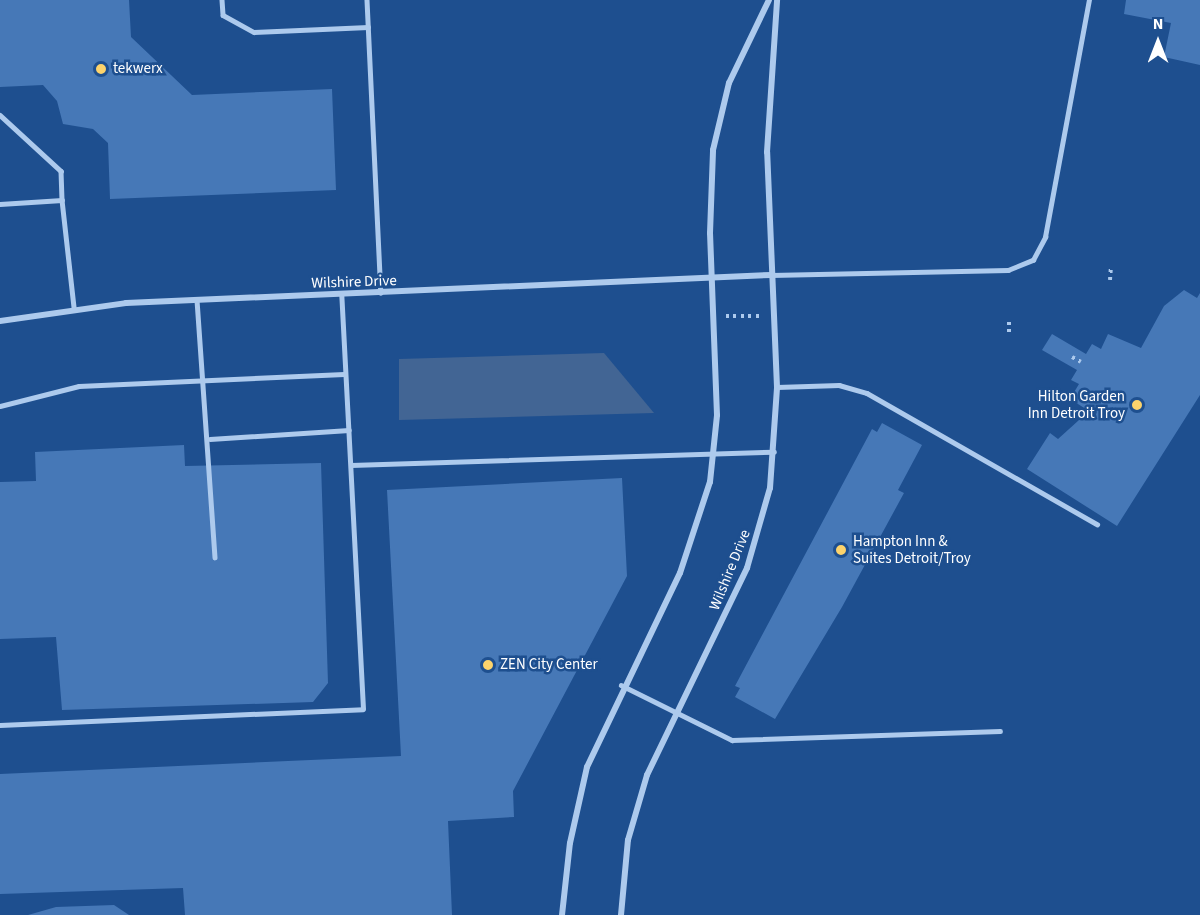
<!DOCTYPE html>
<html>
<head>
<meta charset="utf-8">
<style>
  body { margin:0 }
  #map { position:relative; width:1200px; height:915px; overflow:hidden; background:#1e4f8f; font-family:"Source Sans 3",sans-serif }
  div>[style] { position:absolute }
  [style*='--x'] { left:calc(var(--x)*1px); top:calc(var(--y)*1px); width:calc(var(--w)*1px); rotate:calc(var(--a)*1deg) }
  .water>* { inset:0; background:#426594 }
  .building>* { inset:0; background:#4678b7 }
  .path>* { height:4px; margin-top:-2px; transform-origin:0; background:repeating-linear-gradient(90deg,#adcaed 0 3px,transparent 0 7.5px) }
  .lane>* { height:4.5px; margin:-2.25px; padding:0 2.25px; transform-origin:2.25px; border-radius:2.25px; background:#adcaed }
  .street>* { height:6px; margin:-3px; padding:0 3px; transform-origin:3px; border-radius:3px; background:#adcaed }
  .dots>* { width:16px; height:16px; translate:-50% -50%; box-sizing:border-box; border:3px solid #1e4f8f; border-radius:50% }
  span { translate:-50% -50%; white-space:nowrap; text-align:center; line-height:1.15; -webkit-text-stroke:5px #1e4f8f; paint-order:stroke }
  .poi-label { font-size:15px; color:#fff }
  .left { translate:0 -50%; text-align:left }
  .right { translate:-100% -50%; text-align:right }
  .street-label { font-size:15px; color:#fff }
  .north { position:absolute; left:1128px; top:12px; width:60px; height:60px; -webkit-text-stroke:4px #1e4f8f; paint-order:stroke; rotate:0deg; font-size:16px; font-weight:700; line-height:24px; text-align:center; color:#fff }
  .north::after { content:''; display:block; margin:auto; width:21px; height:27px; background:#fff; clip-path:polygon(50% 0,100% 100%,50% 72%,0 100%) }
</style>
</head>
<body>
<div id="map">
  <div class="water">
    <i style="clip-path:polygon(604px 353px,654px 413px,399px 420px,399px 359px)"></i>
  </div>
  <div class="building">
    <i style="clip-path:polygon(0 0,129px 0,131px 37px,192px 95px,332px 89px,336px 190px,110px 199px,108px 143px,93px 129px,63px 124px,57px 101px,43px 85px,0 87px)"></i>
    <i style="clip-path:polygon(1126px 0,1200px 0,1200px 65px,1164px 57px,1171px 23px,1124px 14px)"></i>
    <i style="clip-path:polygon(1184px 290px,1197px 298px,1200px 293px,1200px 395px,1117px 526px,1027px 469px,1050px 433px,1058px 439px,1089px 411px,1070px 399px,1079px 384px,1071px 380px,1077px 370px,1042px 350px,1052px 334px,1086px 354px,1092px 344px,1101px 349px,1108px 334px,1141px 348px,1164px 306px)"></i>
    <i style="clip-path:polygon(882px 423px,922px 445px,898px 490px,904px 493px,842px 607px,775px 719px,735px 697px,740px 688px,735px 686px,872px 429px,877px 432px)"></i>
    <i style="clip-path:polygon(184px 445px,185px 466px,321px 463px,328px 683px,313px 702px,62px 710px,56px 637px,0 639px,0 482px,36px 481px,35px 452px)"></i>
    <i style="clip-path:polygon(622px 478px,627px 576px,513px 791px,514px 817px,448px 821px,452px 915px,185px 915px,183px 888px,0 894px,0 774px,401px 756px,387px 490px)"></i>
    <i style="clip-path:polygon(114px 905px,129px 915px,28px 915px,56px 907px)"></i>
  </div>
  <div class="path">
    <i style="--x:1110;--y:280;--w:13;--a:-86"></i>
    <i style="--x:726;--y:316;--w:33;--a:0"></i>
    <i style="--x:1009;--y:332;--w:10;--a:-90"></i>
    <i style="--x:1072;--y:357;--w:10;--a:29"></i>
  </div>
  <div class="lane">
    <i style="--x:222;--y:0;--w:15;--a:86"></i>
    <i style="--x:223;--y:15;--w:35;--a:29"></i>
    <i style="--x:254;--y:32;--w:114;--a:-2.5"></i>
    <i style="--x:367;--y:0;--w:293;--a:87.3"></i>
    <i style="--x:0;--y:115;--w:83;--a:42.6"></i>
    <i style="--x:61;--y:171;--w:29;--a:88"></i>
    <i style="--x:0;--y:204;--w:62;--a:-3.7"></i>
    <i style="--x:62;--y:200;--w:108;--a:83.6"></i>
    <i style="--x:771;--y:275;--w:237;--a:-1.2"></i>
    <i style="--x:1008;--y:270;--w:27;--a:-22"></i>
    <i style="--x:1033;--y:260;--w:26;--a:-62"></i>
    <i style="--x:1045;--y:237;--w:241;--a:-79.5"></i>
    <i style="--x:197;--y:300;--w:258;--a:86"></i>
    <i style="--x:777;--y:387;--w:62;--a:-1.8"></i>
    <i style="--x:839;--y:385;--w:29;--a:16"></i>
    <i style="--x:867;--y:393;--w:265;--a:29.7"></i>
    <i style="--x:0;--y:406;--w:81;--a:-14.2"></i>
    <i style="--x:79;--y:386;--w:265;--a:-2.6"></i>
    <i style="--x:210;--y:439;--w:139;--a:-3.7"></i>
    <i style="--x:351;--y:465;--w:423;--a:-1.8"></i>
    <i style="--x:621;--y:685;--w:124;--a:26.4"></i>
    <i style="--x:732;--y:740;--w:268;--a:-1.9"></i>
    <i style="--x:0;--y:725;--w:363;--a:-2.5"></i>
    <i style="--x:363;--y:709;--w:416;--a:-93"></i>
  </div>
  <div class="street">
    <i style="--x:0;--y:321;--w:127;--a:-8.1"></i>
    <i style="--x:126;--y:303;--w:646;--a:-2.49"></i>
    <i style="--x:562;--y:915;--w:72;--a:-83.7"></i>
    <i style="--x:570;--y:843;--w:78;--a:-77.4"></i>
    <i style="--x:587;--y:767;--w:215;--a:-64.4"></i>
    <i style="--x:680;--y:573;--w:96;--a:-71.8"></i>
    <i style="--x:710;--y:482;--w:67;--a:-84"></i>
    <i style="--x:717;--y:415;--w:182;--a:-92.2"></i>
    <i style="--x:710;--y:233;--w:83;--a:-87.9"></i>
    <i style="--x:713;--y:150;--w:69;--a:-76.6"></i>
    <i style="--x:729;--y:83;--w:92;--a:-64.3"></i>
    <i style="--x:621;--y:915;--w:75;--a:-84.7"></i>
    <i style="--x:628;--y:840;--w:68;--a:-73.7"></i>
    <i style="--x:647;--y:775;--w:230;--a:-64.2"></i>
    <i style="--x:747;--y:568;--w:83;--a:-74"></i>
    <i style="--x:770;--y:488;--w:101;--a:-86"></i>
    <i style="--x:777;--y:387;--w:235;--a:-92.4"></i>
    <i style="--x:767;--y:152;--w:152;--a:-86.2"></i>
  </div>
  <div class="dots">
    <i style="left:101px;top:69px;background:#fcd36c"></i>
    <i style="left:1137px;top:405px;background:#fcd36c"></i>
    <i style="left:841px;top:550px;background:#fcd36c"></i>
    <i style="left:488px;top:665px;background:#fcd36c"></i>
  </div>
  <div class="poi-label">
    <span class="left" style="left:113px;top:69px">tekwerx</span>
    <span class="right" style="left:1125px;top:405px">Hilton Garden<br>Inn Detroit Troy</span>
    <span class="left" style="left:853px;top:550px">Hampton Inn &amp;<br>Suites Detroit/Troy</span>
    <span class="left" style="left:500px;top:665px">ZEN City Center</span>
  </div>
  <div class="street-label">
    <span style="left:354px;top:282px;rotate:-2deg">Wilshire Drive</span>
    <span style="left:730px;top:570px;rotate:-68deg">Wilshire Drive</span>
  </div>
  <div class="north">N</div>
</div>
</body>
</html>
